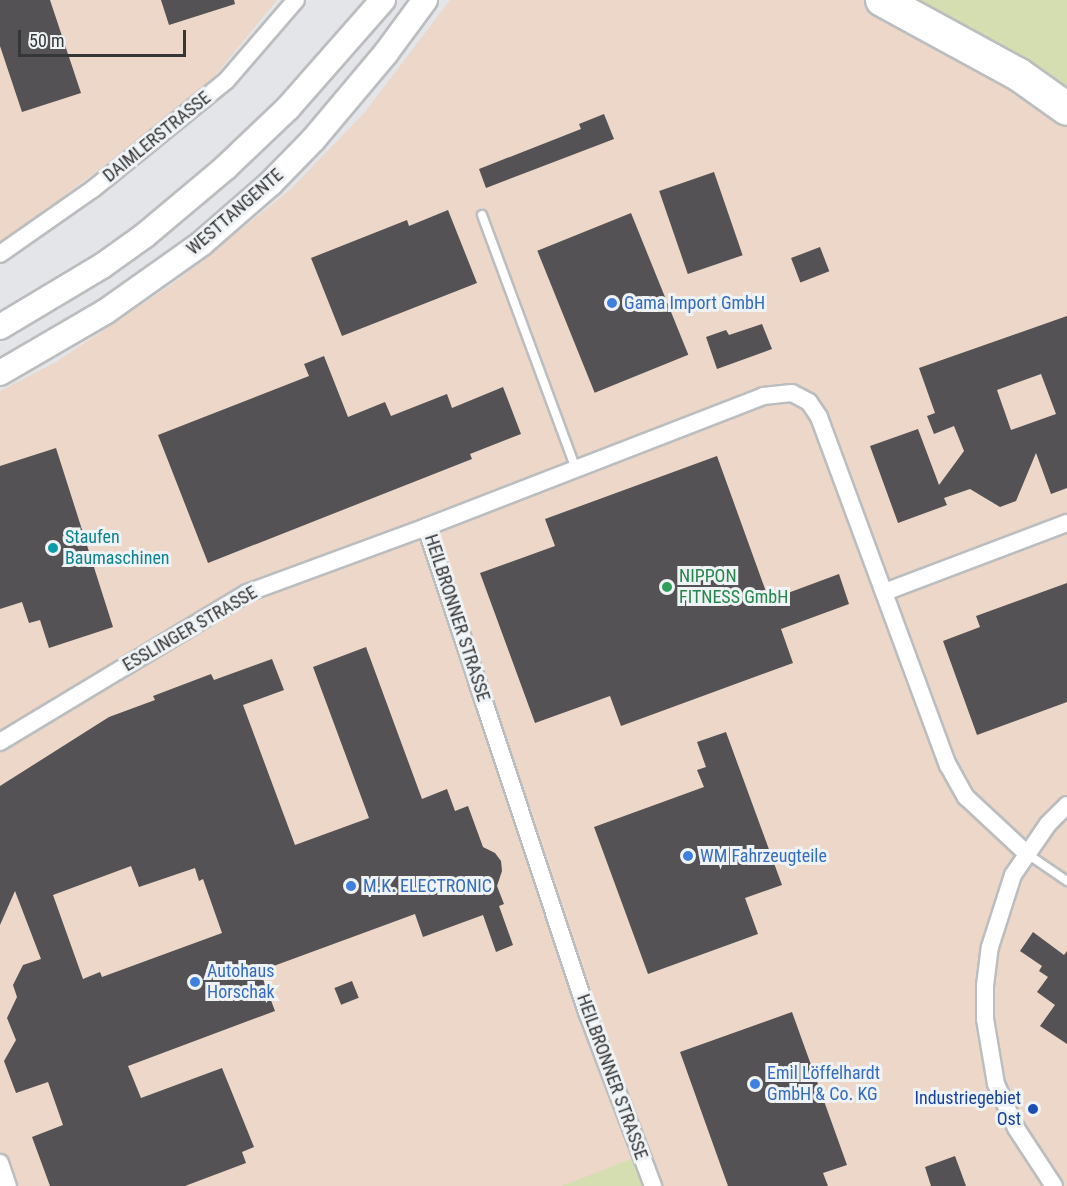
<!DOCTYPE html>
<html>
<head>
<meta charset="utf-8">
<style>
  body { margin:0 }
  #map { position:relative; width:1067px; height:1186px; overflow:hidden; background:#e3e5e8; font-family:"Roboto Condensed",sans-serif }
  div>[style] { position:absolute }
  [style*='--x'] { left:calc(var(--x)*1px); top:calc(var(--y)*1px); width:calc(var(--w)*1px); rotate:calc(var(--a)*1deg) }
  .commercial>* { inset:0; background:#ecd7c9 }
  .green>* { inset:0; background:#d4deb0 }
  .building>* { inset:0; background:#545254; transform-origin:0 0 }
  .roads { filter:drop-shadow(2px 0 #bbbdbf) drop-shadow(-2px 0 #bbbdbf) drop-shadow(0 2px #bbbdbf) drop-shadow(0 -2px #bbbdbf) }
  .lane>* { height:8px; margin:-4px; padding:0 4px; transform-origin:4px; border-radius:4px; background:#fff }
  .street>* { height:16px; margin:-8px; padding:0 8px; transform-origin:8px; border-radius:8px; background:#fff }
  .secondary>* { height:24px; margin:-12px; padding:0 12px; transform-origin:12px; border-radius:12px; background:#fff }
  .highway>* { height:32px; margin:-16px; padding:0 16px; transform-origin:16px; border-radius:16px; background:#fff }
  .dots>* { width:16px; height:16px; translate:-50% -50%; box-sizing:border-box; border:3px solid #f0f3f5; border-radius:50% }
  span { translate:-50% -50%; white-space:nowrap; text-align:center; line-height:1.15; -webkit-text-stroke:6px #f0f3f5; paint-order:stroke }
  .street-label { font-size:18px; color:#353637 }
  .shop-label { font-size:18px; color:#366cbe }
  .left { translate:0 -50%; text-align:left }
  .culture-label { font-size:18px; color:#0d838f }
  .leisure-label { font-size:18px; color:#27864d }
  .transit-label { font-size:18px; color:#164399 }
  .right { translate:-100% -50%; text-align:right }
  .scale { position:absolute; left:18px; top:30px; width:168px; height:27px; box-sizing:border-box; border:3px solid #353637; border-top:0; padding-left:8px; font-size:18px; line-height:21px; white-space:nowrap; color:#353637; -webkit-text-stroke:4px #f0f3f5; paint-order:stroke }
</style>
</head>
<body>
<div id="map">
  <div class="commercial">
    <i style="clip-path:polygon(0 0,277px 0,201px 93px,0 244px)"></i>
    <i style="clip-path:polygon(450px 0,863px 0,1002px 74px,1067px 119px,1067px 1186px,0 1186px,0 391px,56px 362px,175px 282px,291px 189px,365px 112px)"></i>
  </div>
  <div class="green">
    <i style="clip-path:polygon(900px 0,1067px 0,1067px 95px)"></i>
    <i style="clip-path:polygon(634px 1158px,643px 1186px,562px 1186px)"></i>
  </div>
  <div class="building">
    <i style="clip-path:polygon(0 0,50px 0,81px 93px,22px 112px,0 46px)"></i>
    <i style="clip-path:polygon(161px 0,234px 0,235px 4px,169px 25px)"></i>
    <i style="clip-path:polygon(604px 114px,614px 139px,486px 188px,479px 169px,581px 129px,579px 124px)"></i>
    <i style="left:714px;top:172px;width:88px;height:58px;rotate:71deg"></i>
    <i style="clip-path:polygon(448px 210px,477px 283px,342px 336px,311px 258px,407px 220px,409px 226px)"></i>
    <i style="left:631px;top:213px;width:153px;height:101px;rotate:68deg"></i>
    <i style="left:820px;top:247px;width:26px;height:31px;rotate:69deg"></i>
    <i style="clip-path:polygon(evenodd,1067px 316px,1067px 488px,1051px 494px,1036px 453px,1016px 501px,1000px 507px,970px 489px,944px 498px,947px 505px,898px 523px,870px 446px,918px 429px,939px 485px,964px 451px,954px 426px,934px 434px,927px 416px,935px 413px,919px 368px,1067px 316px,1041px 374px,1056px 414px,1011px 430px,997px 390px,1041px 374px)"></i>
    <i style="clip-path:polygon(762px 324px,772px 349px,717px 369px,706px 337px,726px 330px,729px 335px)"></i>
    <i style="clip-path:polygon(324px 356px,348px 417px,385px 402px,391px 416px,447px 394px,452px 408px,503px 387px,521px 434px,470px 454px,472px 459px,208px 563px,158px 435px,309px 376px,304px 364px)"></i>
    <i style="clip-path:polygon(56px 448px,113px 627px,49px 648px,40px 620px,29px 623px,22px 602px,0 609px,0 466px)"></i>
    <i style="clip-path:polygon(717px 456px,769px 600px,839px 574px,849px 604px,781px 629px,793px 663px,621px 726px,610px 696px,535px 723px,480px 573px,555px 546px,545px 519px)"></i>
    <i style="clip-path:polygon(1067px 583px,1067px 702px,977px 735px,943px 641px,980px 627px,976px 616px)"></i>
    <i style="clip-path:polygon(evenodd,366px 647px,422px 799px,447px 789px,455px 811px,468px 806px,483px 847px,495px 853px,501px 861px,502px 871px,497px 886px,504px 904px,499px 906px,513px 945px,496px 952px,483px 915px,423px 937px,415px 914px,260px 971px,275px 1011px,128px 1066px,141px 1098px,222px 1068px,254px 1147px,242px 1152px,246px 1163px,185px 1186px,50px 1186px,32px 1137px,63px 1125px,48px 1082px,16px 1093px,4px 1061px,16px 1040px,7px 1018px,17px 997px,13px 985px,23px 965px,41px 959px,15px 891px,0 925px,0 786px,109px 717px,155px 700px,153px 696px,211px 674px,214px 680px,272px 659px,284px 690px,243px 705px,295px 845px,369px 818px,313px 667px,366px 647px,131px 866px,139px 887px,195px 868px,199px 881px,203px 879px,222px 933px,102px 977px,100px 972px,83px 979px,53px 895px,131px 866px)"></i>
    <i style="clip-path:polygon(726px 732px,782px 885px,745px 898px,758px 934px,648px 974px,594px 827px,704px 787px,697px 770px,706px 767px,697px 742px)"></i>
    <i style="clip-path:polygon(1033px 932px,1064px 955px,1067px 951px,1067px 1044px,1040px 1026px,1055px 1005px,1037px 992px,1048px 977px,1039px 971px,1042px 966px,1020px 951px)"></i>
    <i style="left:352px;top:981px;width:18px;height:19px;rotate:68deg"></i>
    <i style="clip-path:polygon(792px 1012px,847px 1165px,823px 1173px,828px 1186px,728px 1186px,680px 1052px)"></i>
    <i style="clip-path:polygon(955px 1156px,966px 1186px,931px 1186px,925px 1167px)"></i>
  </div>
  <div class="roads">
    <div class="lane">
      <i style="--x:482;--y:215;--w:271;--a:69.7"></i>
      <i style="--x:1026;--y:853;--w:50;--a:34.3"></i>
    </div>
    <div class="street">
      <i style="--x:0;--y:254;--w:113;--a:-35"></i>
      <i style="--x:93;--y:189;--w:171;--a:-39.1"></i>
      <i style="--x:226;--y:81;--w:107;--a:-49.2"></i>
      <i style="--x:426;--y:527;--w:511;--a:71.64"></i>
      <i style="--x:587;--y:1012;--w:186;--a:69.2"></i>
      <i style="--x:885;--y:592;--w:195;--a:-20.8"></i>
      <i style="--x:0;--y:742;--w:288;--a:-31.1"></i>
      <i style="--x:247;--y:593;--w:191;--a:-20.2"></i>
      <i style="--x:426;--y:527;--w:362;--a:-21.2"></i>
      <i style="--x:763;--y:396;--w:29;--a:-6"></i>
      <i style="--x:792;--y:393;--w:19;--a:28"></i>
      <i style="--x:809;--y:402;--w:18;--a:56"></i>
      <i style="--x:819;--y:417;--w:371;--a:69.7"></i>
      <i style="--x:948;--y:765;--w:37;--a:61"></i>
      <i style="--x:966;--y:797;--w:82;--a:43"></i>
      <i style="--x:0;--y:1163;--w:24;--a:71"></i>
      <i style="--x:1054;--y:1186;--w:69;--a:-123.2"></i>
      <i style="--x:1016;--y:1128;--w:48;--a:-114.4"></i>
      <i style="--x:996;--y:1084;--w:66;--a:-99.6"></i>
      <i style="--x:985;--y:1019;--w:33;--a:-90"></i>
      <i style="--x:985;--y:986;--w:39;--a:-83"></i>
      <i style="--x:990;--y:947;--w:76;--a:-72.3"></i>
      <i style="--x:1013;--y:875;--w:62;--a:-55.5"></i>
      <i style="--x:1048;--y:824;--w:27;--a:-45"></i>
    </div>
    <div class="secondary">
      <i style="--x:0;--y:327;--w:119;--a:-30.9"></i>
      <i style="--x:102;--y:266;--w:52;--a:-35.5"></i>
      <i style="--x:144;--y:236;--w:106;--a:-40"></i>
      <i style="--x:225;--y:168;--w:87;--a:-43.6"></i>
      <i style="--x:288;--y:108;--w:144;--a:-48.7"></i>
      <i style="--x:0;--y:373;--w:121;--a:-30.2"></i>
      <i style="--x:105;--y:312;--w:118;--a:-35.3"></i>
      <i style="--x:201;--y:244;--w:91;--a:-41"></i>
      <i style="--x:270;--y:184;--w:62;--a:-45.7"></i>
      <i style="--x:313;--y:140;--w:114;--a:-50"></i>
      <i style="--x:386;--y:53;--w:66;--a:-53.7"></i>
    </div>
    <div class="highway">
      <i style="--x:882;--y:0;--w:155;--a:28.6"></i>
      <i style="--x:1018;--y:74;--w:60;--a:35.5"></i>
    </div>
  </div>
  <div class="dots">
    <i style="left:612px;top:303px;background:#3f7fe0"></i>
    <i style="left:53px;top:548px;background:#0f9aa8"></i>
    <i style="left:667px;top:587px;background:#2e9e5b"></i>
    <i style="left:688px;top:856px;background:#3f7fe0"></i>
    <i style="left:351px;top:886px;background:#3f7fe0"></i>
    <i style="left:195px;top:982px;background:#3f7fe0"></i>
    <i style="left:755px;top:1084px;background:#3f7fe0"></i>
    <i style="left:1033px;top:1109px;background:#1a4fb4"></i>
  </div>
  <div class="street-label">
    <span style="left:157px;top:137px;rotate:-39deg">DAIMLERSTRASSE</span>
    <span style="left:235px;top:212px;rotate:-41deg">WESTTANGENTE</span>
    <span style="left:457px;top:618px;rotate:72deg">HEILBRONNER STRASSE</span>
    <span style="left:190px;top:629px;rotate:-30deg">ESSLINGER STRASSE</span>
    <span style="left:612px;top:1077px;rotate:70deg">HEILBRONNER STRASSE</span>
  </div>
  <div class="shop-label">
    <span class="left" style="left:624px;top:303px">Gama Import GmbH</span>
    <span class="left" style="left:700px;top:856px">WM Fahrzeugteile</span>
    <span class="left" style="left:363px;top:886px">M.K. ELECTRONIC</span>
    <span class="left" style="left:207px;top:982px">Autohaus<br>Horschak</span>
    <span class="left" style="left:767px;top:1084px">Emil Löffelhardt<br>GmbH &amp; Co. KG</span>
  </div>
  <div class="culture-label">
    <span class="left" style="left:65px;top:548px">Staufen<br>Baumaschinen</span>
  </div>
  <div class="leisure-label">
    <span class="left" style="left:679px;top:587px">NIPPON<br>FITNESS GmbH</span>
  </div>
  <div class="transit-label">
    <span class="right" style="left:1021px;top:1109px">Industriegebiet<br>Ost</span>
  </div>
  <div class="scale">50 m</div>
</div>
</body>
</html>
